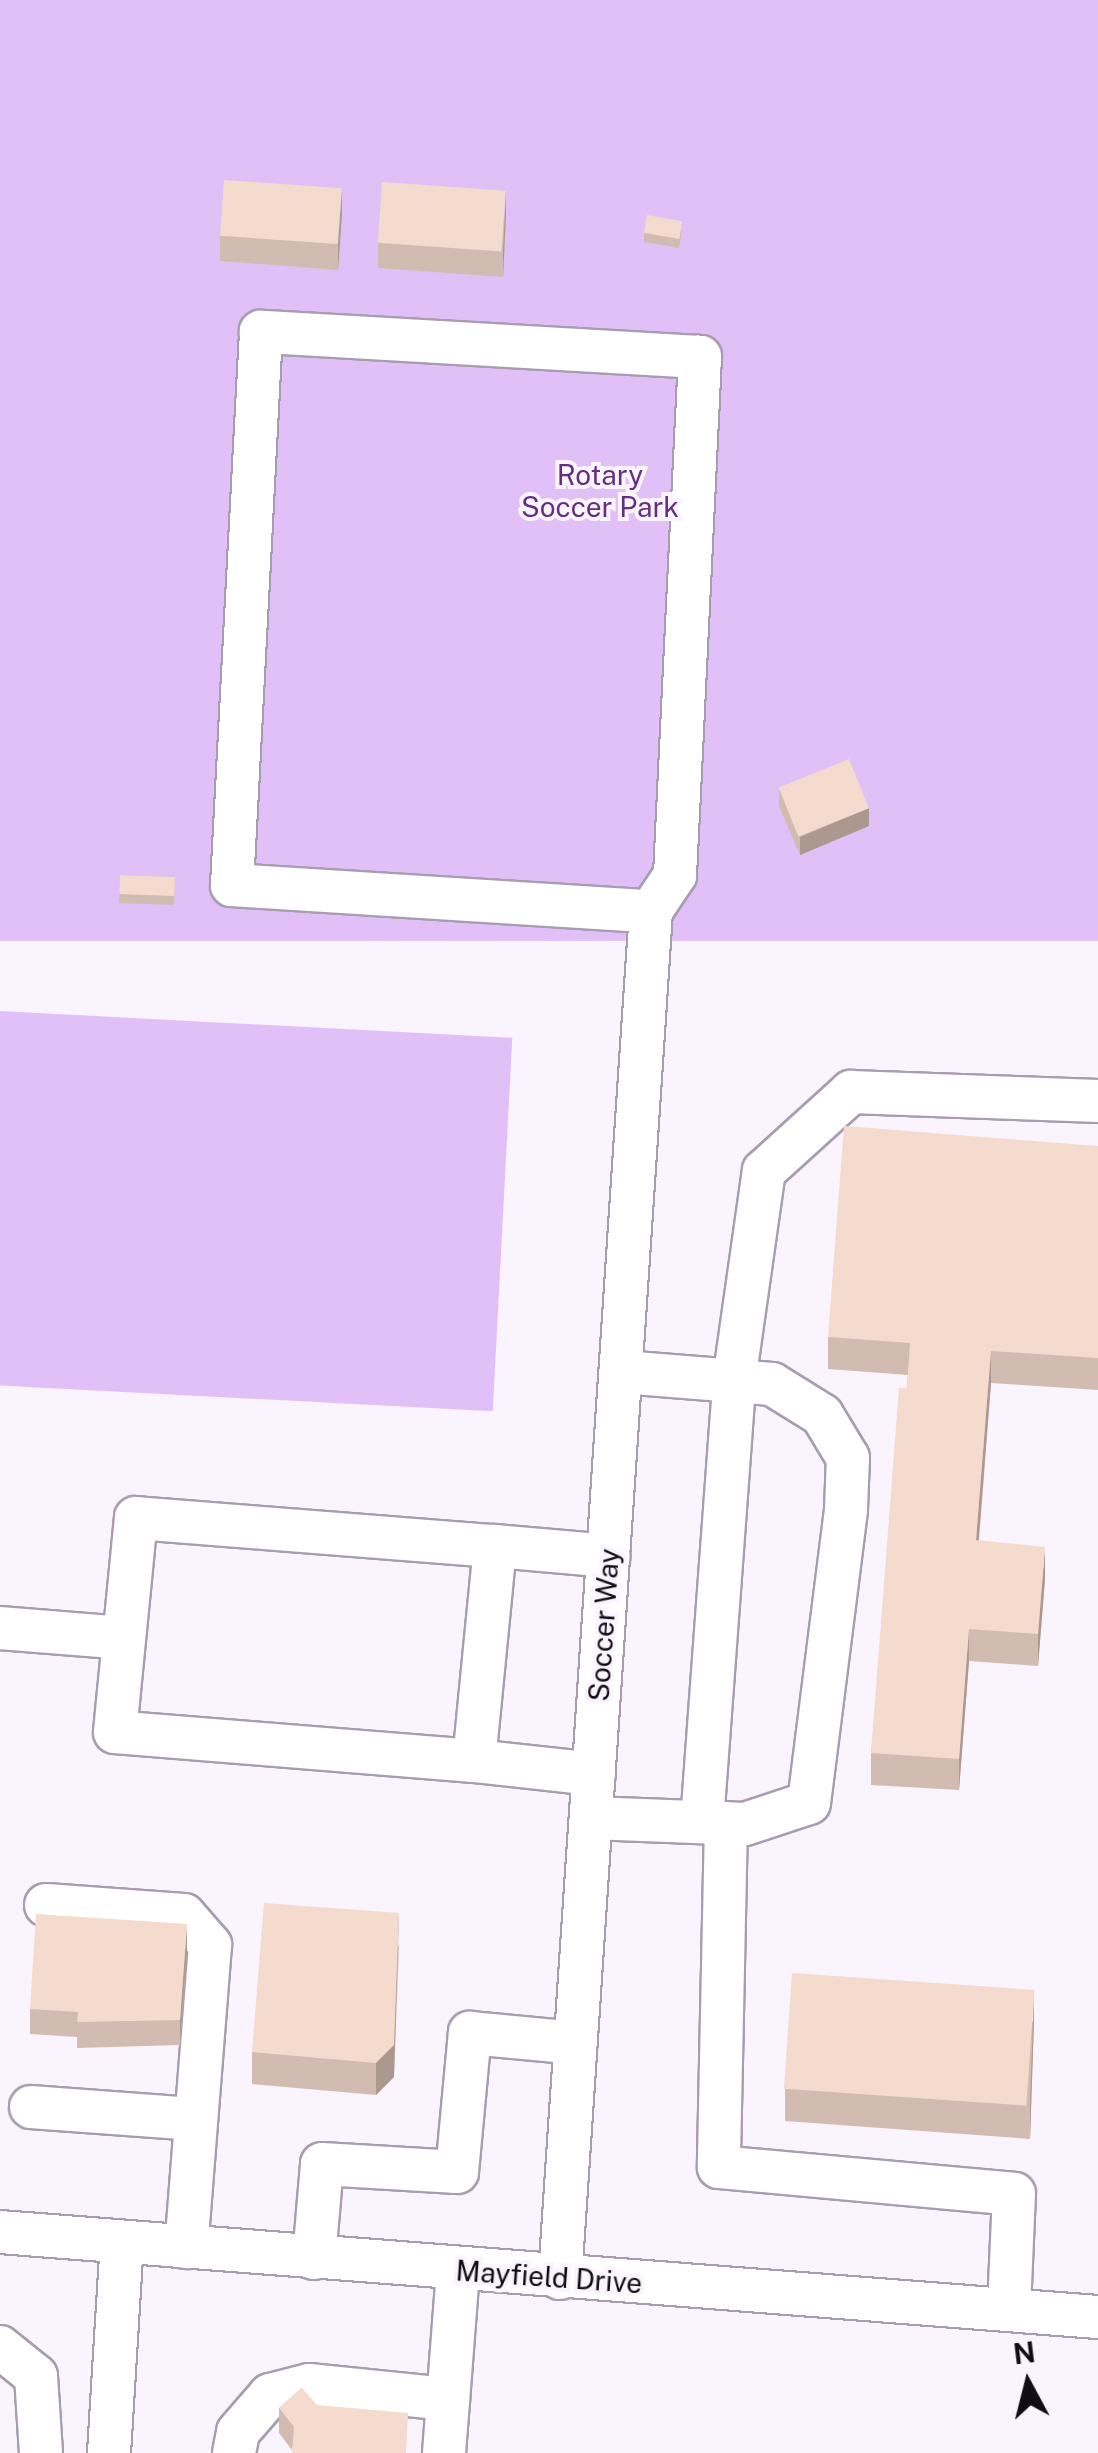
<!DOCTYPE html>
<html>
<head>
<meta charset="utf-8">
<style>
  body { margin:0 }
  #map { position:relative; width:1098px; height:2453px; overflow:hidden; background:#f9f4fd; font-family:"Public Sans",sans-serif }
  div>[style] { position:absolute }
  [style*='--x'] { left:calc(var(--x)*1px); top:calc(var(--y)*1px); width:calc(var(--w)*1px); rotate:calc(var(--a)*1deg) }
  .green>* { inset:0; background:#e1c0f7; transform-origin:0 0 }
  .roads { filter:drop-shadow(2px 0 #a89cb1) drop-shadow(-2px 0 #a89cb1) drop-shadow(0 2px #a89cb1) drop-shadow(0 -2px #a89cb1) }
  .minor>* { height:42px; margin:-21px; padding:0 21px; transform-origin:21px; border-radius:21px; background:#fff }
  .wall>* { inset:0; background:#d2bcb1; transform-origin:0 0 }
  .shaded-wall>* { inset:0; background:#ab9990 }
  .building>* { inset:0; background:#f4dbce; transform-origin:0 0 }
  span { translate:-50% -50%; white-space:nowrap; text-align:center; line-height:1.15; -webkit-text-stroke:8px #f9f4fd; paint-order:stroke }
  .park-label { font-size:28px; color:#642f81 }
  .street-label { font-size:28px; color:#110c13 }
  .north { position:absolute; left:978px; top:2333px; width:100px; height:100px; -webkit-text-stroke:8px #f9f4fd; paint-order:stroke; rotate:353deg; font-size:28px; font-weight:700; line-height:40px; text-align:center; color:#110c13 }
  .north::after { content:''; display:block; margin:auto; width:35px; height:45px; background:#110c13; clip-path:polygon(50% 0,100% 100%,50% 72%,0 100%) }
</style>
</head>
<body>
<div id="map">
  <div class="green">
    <i style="left:0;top:0;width:1098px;height:941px"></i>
    <i style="left:0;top:1011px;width:513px;height:374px;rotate:3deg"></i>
  </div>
  <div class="roads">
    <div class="minor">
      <i style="--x:0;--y:1628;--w:124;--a:4.6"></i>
      <i style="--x:474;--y:1761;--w:360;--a:-175.4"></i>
      <i style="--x:115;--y:1732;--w:215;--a:-84.4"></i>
      <i style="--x:136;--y:1518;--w:360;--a:4.5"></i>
      <i style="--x:594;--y:1774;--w:121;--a:-173.8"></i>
      <i style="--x:474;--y:1761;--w:216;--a:-84.4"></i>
      <i style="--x:495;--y:1546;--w:114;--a:5"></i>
      <i style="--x:591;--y:1818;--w:154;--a:2.2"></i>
      <i style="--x:745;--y:1824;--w:67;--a:-18.2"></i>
      <i style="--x:809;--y:1803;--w:296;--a:-82.8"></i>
      <i style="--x:846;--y:1509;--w:51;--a:-87.8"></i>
      <i style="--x:848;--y:1458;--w:50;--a:-121.2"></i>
      <i style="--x:822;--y:1415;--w:59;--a:-148.2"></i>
      <i style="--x:772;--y:1384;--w:150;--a:-175.4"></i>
      <i style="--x:702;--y:1822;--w:442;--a:-85.8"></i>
      <i style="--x:734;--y:1381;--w:212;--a:-81.9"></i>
      <i style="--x:764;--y:1171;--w:118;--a:-42.2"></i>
      <i style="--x:851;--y:1092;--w:247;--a:2.1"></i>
      <i style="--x:726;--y:1823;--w:344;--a:91.2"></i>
      <i style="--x:719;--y:2167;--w:296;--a:5.2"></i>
      <i style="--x:1014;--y:2194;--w:116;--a:92.5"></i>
      <i style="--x:46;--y:1905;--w:138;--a:4.1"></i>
      <i style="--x:184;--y:1915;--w:40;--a:49"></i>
      <i style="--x:210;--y:1945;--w:303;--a:94.5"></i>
      <i style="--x:31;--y:2107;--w:165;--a:4.2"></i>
      <i style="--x:0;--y:2232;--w:1101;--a:4.43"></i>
      <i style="--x:314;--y:2258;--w:94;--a:-85.1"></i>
      <i style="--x:322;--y:2164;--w:135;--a:3.4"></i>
      <i style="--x:457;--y:2172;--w:140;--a:-84.7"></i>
      <i style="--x:470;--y:2033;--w:106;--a:5.4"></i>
      <i style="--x:560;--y:2278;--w:1370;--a:-86.19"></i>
      <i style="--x:651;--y:911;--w:43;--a:-56.3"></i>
      <i style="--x:675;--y:875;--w:519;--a:-87.24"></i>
      <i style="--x:700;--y:357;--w:440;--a:-176.7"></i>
      <i style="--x:261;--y:332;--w:554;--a:93"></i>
      <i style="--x:232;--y:885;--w:420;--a:3.6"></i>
      <i style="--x:0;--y:2347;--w:46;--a:38.9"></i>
      <i style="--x:36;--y:2376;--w:77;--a:86.3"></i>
      <i style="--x:109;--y:2453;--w:212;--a:-86.5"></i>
      <i style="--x:234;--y:2453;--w:21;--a:-79"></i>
      <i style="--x:238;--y:2432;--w:49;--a:-49.1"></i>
      <i style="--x:270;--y:2395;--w:40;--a:-14.4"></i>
      <i style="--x:309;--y:2385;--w:140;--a:5.8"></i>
      <i style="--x:444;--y:2453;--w:184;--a:-85.6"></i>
    </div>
  </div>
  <div class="wall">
    <i style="clip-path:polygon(342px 214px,338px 270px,220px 261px,220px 236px)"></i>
    <i style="clip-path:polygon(506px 215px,503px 277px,378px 268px,378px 243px)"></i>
    <i style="clip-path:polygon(682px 230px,679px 248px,644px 242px,644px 233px)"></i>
    <i style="clip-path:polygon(779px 788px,869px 826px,800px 855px,779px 806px)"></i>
    <i style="left:120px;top:875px;width:55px;height:28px;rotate:2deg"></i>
    <i style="clip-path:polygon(1098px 1146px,1098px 1390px,991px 1383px,979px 1541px,1045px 1579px,1038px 1666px,969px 1661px,959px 1790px,871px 1785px,871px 1753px,908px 1375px,828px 1369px,828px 1337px)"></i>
    <i style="clip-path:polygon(399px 1945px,394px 2077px,376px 2095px,252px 2084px,252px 2052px)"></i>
    <i style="clip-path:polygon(187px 1950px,180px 2045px,77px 2048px,77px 2037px,30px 2034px,30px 2009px)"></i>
    <i style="clip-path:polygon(1034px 2021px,1030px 2139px,785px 2121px,785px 2089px)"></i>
    <i style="clip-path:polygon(302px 2388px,292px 2450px,279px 2433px,279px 2408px)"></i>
  </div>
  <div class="shaded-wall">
    <i style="clip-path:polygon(342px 188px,342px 214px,338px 270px,338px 244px)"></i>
    <i style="clip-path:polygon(506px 190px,506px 215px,503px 277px,503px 251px)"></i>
    <i style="clip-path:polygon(869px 808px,869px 826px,800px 855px,800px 837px)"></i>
    <i style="clip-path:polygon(991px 1351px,991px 1383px,976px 1572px,976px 1540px)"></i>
    <i style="clip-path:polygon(1045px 1547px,1045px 1579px,1038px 1666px,1038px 1634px)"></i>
    <i style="clip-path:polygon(969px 1629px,969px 1661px,959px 1790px,959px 1759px)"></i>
    <i style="clip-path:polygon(399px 1913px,394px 2077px,376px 2095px,376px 2063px)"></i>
    <i style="clip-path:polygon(187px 1924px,187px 1950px,180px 2045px,180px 2020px)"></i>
    <i style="clip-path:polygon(1034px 1989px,1034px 2021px,1030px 2139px,1030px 2107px)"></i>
  </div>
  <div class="building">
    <i style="left:224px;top:180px;width:118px;height:56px;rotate:4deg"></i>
    <i style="left:382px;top:182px;width:124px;height:61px;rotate:4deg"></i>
    <i style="left:647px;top:215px;width:36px;height:18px;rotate:10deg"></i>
    <i style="left:849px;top:759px;width:53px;height:76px;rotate:68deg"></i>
    <i style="left:120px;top:875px;width:55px;height:19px;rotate:2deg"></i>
    <i style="clip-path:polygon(844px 1126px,1098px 1146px,1098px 1358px,991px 1351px,976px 1540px,1045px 1547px,1038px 1634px,969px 1629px,959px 1759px,871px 1753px,899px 1388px,907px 1388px,910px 1343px,828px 1337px)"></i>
    <i style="clip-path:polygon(264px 1903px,399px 1913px,394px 2045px,376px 2063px,252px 2052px)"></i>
    <i style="clip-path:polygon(36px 1914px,187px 1924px,180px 2020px,77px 2022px,78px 2012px,30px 2009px)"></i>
    <i style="left:792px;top:1973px;width:243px;height:116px;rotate:4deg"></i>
    <i style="clip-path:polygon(302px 2388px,317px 2405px,408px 2413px,406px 2453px,292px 2453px,294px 2427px,279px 2408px)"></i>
  </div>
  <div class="park-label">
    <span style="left:600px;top:491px">Rotary<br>Soccer Park</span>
  </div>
  <div class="street-label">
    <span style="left:604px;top:1625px;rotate:-86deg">Soccer Way</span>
    <span style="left:549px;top:2277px;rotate:4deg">Mayfield Drive</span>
  </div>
  <div class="north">N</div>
</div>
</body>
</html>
